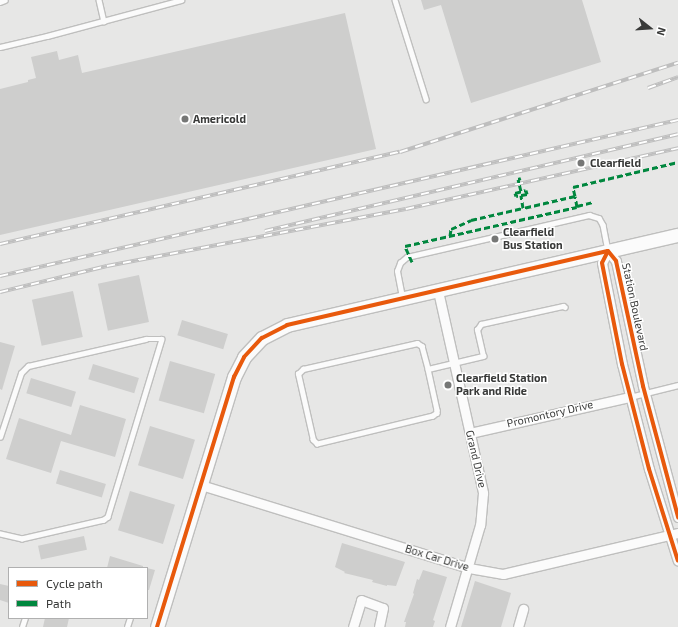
<!DOCTYPE html>
<html>
<head>
<meta charset="utf-8">
<style>
  body { margin:0 }
  #map { position:relative; width:678px; height:627px; overflow:hidden; background:#e7e7e6; font-family:"Exo 2",sans-serif }
  div>[style] { position:absolute }
  [style*='--x'] { left:calc(var(--x)*1px); top:calc(var(--y)*1px); width:calc(var(--w)*1px); rotate:calc(var(--a)*1deg) }
  .building>* { inset:0; background:#cececd; transform-origin:0 0 }
  .roads { filter:drop-shadow(1px 0 #bfbfbe) drop-shadow(-1px 0 #bfbfbe) drop-shadow(0 1px #bfbfbe) drop-shadow(0 -1px #bfbfbe) }
  .lane>* { height:4.5px; margin:-2.25px; padding:0 2.25px; transform-origin:2.25px; border-radius:2.25px; background:#fbfbfb }
  .street>* { height:9px; margin:-4.5px; padding:0 4.5px; transform-origin:4.5px; border-radius:4.5px; background:#fbfbfb }
  .secondary>* { height:13px; margin:-6.5px; padding:0 6.5px; transform-origin:6.5px; border-radius:6.5px; background:#fbfbfb }
  .rail>* { height:4px; margin-top:-2px; transform-origin:0; background:repeating-linear-gradient(90deg,#fff 0 8px,#bebebe 0 16px); box-sizing:border-box; border-block:1px solid #bebebe }
  .quiet>* { height:3px; margin-top:-1.5px; transform-origin:0; background:repeating-linear-gradient(90deg,#00873e 0 6px,transparent 0 9px) }
  .cycleway>* { height:4px; margin:-2px; padding:0 2px; transform-origin:2px; border-radius:2px; background:#e8590c }
  .dots>* { width:11px; height:11px; translate:-50% -50%; box-sizing:border-box; border:2px solid #fff; border-radius:50% }
  span { translate:-50% -50%; white-space:nowrap; text-align:center; line-height:1.15; -webkit-text-stroke:3px #fff; paint-order:stroke }
  .poi-label { font-size:11px; color:#393a39; font-weight:700 }
  .left { translate:0 -50%; text-align:left }
  .street-label { font-size:11px; color:#393a39 }
  .legend { position:absolute; left:8px; top:567px; width:140px; height:52px; box-sizing:border-box; background:#fff; border:1px solid #b0b0b0; margin:0; padding:5px 7px; list-style:none; font-size:12px; color:#393a39 }
  .legend li { display:flex; align-items:center; gap:8px; height:20px }
  .legend b { width:20px; border:1px solid #b0b0b0 }
  .north { position:absolute; left:630px; top:8px; width:40px; height:40px; -webkit-text-stroke:3px #fff; paint-order:stroke; rotate:107deg; font-size:11px; font-weight:700; line-height:16px; text-align:center; color:#393a39 }
  .north::after { content:''; display:block; margin:auto; width:14px; height:18px; background:#393a39; clip-path:polygon(50% 0,100% 100%,50% 72%,0 100%) }
</style>
</head>
<body>
<div id="map">
  <div class="building">
    <i style="clip-path:polygon(421px 0,582px 0,601px 62px,471px 103px,441px 5px,424px 10px)"></i>
    <i style="clip-path:polygon(345px 13px,376px 149px,0 235px,0 89px,28px 82px,28px 80px,36px 78px,31px 57px,57px 51px,59px 60px,78px 55px,82px 73px)"></i>
    <i style="left:139px;top:275px;width:48px;height:42px;rotate:78deg"></i>
    <i style="left:73px;top:291px;width:47px;height:42px;rotate:78deg"></i>
    <i style="left:182px;top:320px;width:48px;height:16px;rotate:17deg"></i>
    <i style="clip-path:polygon(0 342px,15px 346px,2px 390px,0 389px)"></i>
    <i style="left:170px;top:361px;width:47px;height:41px;rotate:16deg"></i>
    <i style="left:93px;top:364px;width:48px;height:16px;rotate:17deg"></i>
    <i style="left:31px;top:378px;width:47px;height:16px;rotate:17deg"></i>
    <i style="clip-path:polygon(80px 405px,126px 419px,115px 457px,61px 441px,51px 473px,6px 459px,19px 418px,71px 435px)"></i>
    <i style="left:150px;top:426px;width:47px;height:41px;rotate:17deg"></i>
    <i style="left:60px;top:470px;width:48px;height:14px;rotate:17deg"></i>
    <i style="left:130px;top:491px;width:47px;height:41px;rotate:17deg"></i>
    <i style="left:84px;top:536px;width:14px;height:47px;rotate:78deg"></i>
    <i style="clip-path:polygon(342px 543px,405px 562px,396px 586px,387px 585px,387px 586px,372px 582px,373px 580px,344px 573px,345px 572px,335px 567px)"></i>
    <i style="clip-path:polygon(110px 556px,143px 566px,143px 568px,107px 568px)"></i>
    <i style="clip-path:polygon(147px 568px,155px 570px,149px 590px,147px 590px)"></i>
    <i style="clip-path:polygon(423px 570px,447px 577px,433px 620px,435px 621px,433px 627px,405px 627px,406px 622px,404px 622px,414px 594px,413px 593px,417px 579px,419px 580px)"></i>
    <i style="clip-path:polygon(475px 581px,511px 593px,501px 627px,461px 627px)"></i>
    <i style="clip-path:polygon(0 584px,9px 586px,9px 603px,0 600px)"></i>
    <i style="clip-path:polygon(45px 618px,69px 618px,67px 627px,43px 627px)"></i>
  </div>
  <div class="roads">
    <div class="lane">
      <i style="--x:99;--y:0;--w:22;--a:77"></i>
      <i style="--x:395;--y:0;--w:104;--a:72.6"></i>
      <i style="--x:0;--y:2;--w:5;--a:-22"></i>
      <i style="--x:0;--y:47;--w:48;--a:-13.2"></i>
      <i style="--x:47;--y:36;--w:139;--a:-15"></i>
      <i style="--x:402;--y:297;--w:26;--a:-101"></i>
      <i style="--x:397;--y:271;--w:9;--a:-69"></i>
      <i style="--x:400;--y:263;--w:9;--a:-41"></i>
      <i style="--x:407;--y:257;--w:187;--a:-13"></i>
      <i style="--x:589;--y:215;--w:10;--a:17"></i>
      <i style="--x:599;--y:218;--w:8;--a:60"></i>
      <i style="--x:603;--y:225;--w:25;--a:79"></i>
      <i style="--x:428;--y:369;--w:42;--a:77.6"></i>
      <i style="--x:437;--y:410;--w:3;--a:90"></i>
      <i style="--x:437;--y:413;--w:5;--a:143"></i>
      <i style="--x:433;--y:416;--w:119;--a:166.4"></i>
      <i style="--x:317;--y:444;--w:6;--a:-135"></i>
      <i style="--x:313;--y:440;--w:68;--a:-102.8"></i>
      <i style="--x:298;--y:374;--w:7;--a:-45"></i>
      <i style="--x:303;--y:369;--w:117;--a:-12.8"></i>
      <i style="--x:417;--y:343;--w:6;--a:31"></i>
      <i style="--x:422;--y:346;--w:24;--a:75"></i>
      <i style="--x:428;--y:369;--w:57;--a:-13.3"></i>
      <i style="--x:483;--y:356;--w:27;--a:-103"></i>
      <i style="--x:477;--y:330;--w:7;--a:-56"></i>
      <i style="--x:481;--y:324;--w:84;--a:-12.4"></i>
      <i style="--x:563;--y:306;--w:2;--a:27"></i>
      <i style="--x:630;--y:397;--w:49;--a:-14"></i>
      <i style="--x:0;--y:437;--w:67;--a:-71.8"></i>
      <i style="--x:21;--y:373;--w:10;--a:-45"></i>
      <i style="--x:28;--y:366;--w:121;--a:-12.9"></i>
      <i style="--x:146;--y:339;--w:16;--a:0"></i>
      <i style="--x:162;--y:339;--w:186;--a:106.9"></i>
      <i style="--x:108;--y:517;--w:5;--a:143"></i>
      <i style="--x:104;--y:520;--w:84;--a:167"></i>
      <i style="--x:22;--y:539;--w:23;--a:-167"></i>
      <i style="--x:22;--y:627;--w:9;--a:-72"></i>
      <i style="--x:127;--y:627;--w:9;--a:-72"></i>
    </div>
    <div class="street">
      <i style="--x:438;--y:291;--w:207;--a:77.4"></i>
      <i style="--x:483;--y:493;--w:32;--a:95"></i>
      <i style="--x:480;--y:525;--w:106;--a:106.4"></i>
      <i style="--x:470;--y:433;--w:164;--a:-12.7"></i>
      <i style="--x:201;--y:485;--w:281;--a:17.2"></i>
      <i style="--x:469;--y:568;--w:35;--a:10"></i>
      <i style="--x:503;--y:574;--w:180;--a:-13.2"></i>
      <i style="--x:678;--y:517;--w:136;--a:-105"></i>
      <i style="--x:643;--y:386;--w:128;--a:-102.2"></i>
      <i style="--x:616;--y:261;--w:13;--a:-129"></i>
      <i style="--x:608;--y:251;--w:13;--a:117"></i>
      <i style="--x:602;--y:263;--w:103;--a:78.8"></i>
      <i style="--x:622;--y:364;--w:108;--a:75.6"></i>
      <i style="--x:649;--y:469;--w:96;--a:72.5"></i>
      <i style="--x:353;--y:627;--w:28;--a:-73"></i>
      <i style="--x:361;--y:600;--w:23;--a:20"></i>
      <i style="--x:383;--y:608;--w:19;--a:102"></i>
      <i style="--x:518;--y:627;--w:19;--a:-74"></i>
    </div>
    <div class="secondary">
      <i style="--x:157;--y:627;--w:262;--a:-72.9"></i>
      <i style="--x:234;--y:377;--w:22;--a:-63"></i>
      <i style="--x:244;--y:357;--w:26;--a:-47"></i>
      <i style="--x:262;--y:338;--w:28;--a:-27"></i>
      <i style="--x:287;--y:325;--w:401;--a:-13"></i>
    </div>
  </div>
  <div class="rail">
    <i style="--x:648;--y:88;--w:32;--a:-20"></i>
    <i style="--x:265;--y:231;--w:424;--a:-13.2"></i>
    <i style="--x:0;--y:244;--w:410;--a:-13"></i>
    <i style="--x:400;--y:152;--w:292;--a:-17.8"></i>
    <i style="--x:0;--y:276;--w:696;--a:-12.96"></i>
    <i style="--x:0;--y:292;--w:110;--a:-13.7"></i>
    <i style="--x:107;--y:266;--w:304;--a:-10.8"></i>
    <i style="--x:406;--y:209;--w:279;--a:-12.6"></i>
  </div>
  <div class="quiet">
    <i style="--x:526;--y:190;--w:4;--a:76"></i>
    <i style="--x:527;--y:194;--w:11;--a:170"></i>
    <i style="--x:516;--y:196;--w:3;--a:-108"></i>
    <i style="--x:515;--y:193;--w:11;--a:-15"></i>
    <i style="--x:521;--y:191;--w:12;--a:-104"></i>
    <i style="--x:518;--y:179;--w:3;--a:-18"></i>
    <i style="--x:575;--y:196;--w:9;--a:-103"></i>
    <i style="--x:573;--y:187;--w:108;--a:-13.4"></i>
    <i style="--x:577;--y:206;--w:16;--a:-14"></i>
    <i style="--x:450;--y:236;--w:7;--a:-82"></i>
    <i style="--x:451;--y:229;--w:22;--a:-24"></i>
    <i style="--x:471;--y:220;--w:53;--a:-13"></i>
    <i style="--x:412;--y:262;--w:17;--a:-114"></i>
    <i style="--x:405;--y:246;--w:176;--a:-12.8"></i>
    <i style="--x:577;--y:207;--w:11;--a:-100"></i>
    <i style="--x:575;--y:196;--w:53;--a:167"></i>
    <i style="--x:523;--y:208;--w:13;--a:-99"></i>
  </div>
  <div class="cycleway">
    <i style="--x:608;--y:251;--w:13;--a:117"></i>
    <i style="--x:602;--y:263;--w:103;--a:78.8"></i>
    <i style="--x:622;--y:364;--w:108;--a:75.6"></i>
    <i style="--x:649;--y:469;--w:96;--a:72.5"></i>
    <i style="--x:608;--y:251;--w:13;--a:51"></i>
    <i style="--x:616;--y:261;--w:128;--a:77.8"></i>
    <i style="--x:643;--y:386;--w:136;--a:75"></i>
    <i style="--x:157;--y:627;--w:262;--a:-72.9"></i>
    <i style="--x:234;--y:377;--w:22;--a:-63"></i>
    <i style="--x:244;--y:357;--w:26;--a:-47"></i>
    <i style="--x:262;--y:338;--w:28;--a:-27"></i>
    <i style="--x:287;--y:325;--w:329;--a:-13"></i>
  </div>
  <div class="dots">
    <i style="left:185px;top:119px;background:#767776"></i>
    <i style="left:581px;top:163px;background:#767776"></i>
    <i style="left:495px;top:239px;background:#767776"></i>
    <i style="left:448px;top:385px;background:#767776"></i>
  </div>
  <div class="poi-label">
    <span class="left" style="left:193px;top:119px">Americold</span>
    <span class="left" style="left:590px;top:163px">Clearfield</span>
    <span class="left" style="left:503px;top:239px">Clearfield<br>Bus Station</span>
    <span class="left" style="left:456px;top:385px">Clearfield Station<br>Park and Ride</span>
  </div>
  <div class="street-label">
    <span style="left:635px;top:307px;rotate:78deg">Station Boulevard</span>
    <span style="left:550px;top:414px;rotate:-13deg">Promontory Drive</span>
    <span style="left:476px;top:459px;rotate:77deg">Grand Drive</span>
    <span style="left:437px;top:558px;rotate:17deg">Box Car Drive</span>
  </div>
  <ul class="legend">
  <li><b style="height:5px;background:#e8590c"></b>Cycle path</li>
  <li><b style="height:5px;background:#00873e"></b>Path</li>
  </ul>
  <div class="north">N</div>
</div>
</body>
</html>
